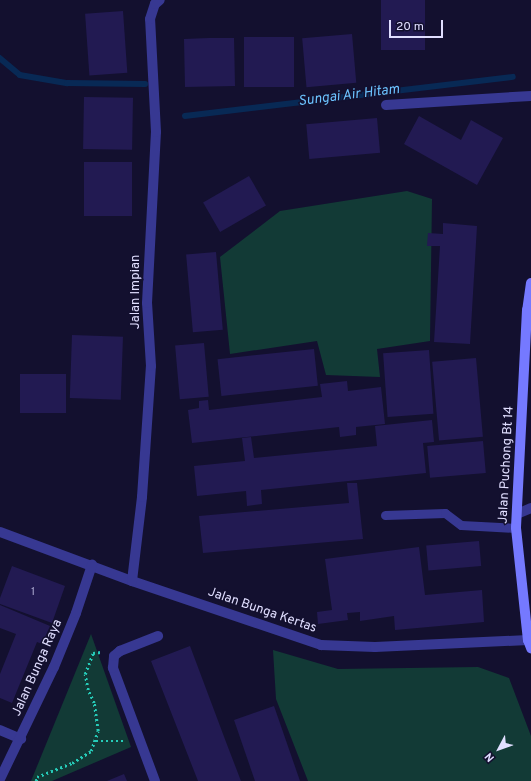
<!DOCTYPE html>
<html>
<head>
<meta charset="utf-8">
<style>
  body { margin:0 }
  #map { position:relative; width:531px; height:781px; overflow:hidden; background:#13102f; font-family:Overpass,sans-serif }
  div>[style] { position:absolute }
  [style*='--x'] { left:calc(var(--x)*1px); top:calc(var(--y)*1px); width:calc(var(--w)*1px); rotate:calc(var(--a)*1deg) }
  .green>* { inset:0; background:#123a36 }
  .stream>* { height:5.5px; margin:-2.75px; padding:0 2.75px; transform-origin:2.75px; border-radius:2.75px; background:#082955 }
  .building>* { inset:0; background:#221a52; transform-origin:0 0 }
  .path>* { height:2.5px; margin-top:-1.25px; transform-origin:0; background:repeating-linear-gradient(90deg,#26cbb8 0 2px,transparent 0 5px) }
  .lane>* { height:9px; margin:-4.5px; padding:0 4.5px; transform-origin:4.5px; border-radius:4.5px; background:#373892 }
  .street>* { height:10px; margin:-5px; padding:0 5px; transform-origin:5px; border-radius:5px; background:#373892 }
  .secondary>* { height:10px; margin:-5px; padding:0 5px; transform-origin:5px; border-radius:5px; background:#7579ff }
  span { translate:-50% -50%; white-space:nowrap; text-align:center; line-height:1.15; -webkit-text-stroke:3px #13102f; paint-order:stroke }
  .number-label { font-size:11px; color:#b0add4 }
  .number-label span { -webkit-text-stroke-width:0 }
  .street-label { font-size:13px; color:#e0deff }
  .water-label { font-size:14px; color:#6cc3ff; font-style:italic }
  .north { position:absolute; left:479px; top:729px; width:40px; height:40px; -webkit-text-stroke:3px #13102f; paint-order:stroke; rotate:229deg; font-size:11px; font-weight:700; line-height:16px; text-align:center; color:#e0deff }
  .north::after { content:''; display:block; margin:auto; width:14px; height:18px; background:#e0deff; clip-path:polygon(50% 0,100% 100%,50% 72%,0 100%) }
  .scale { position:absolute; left:389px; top:20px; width:54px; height:18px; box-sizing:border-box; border:2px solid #e0deff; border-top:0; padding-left:5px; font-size:12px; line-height:14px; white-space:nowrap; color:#e0deff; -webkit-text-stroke:3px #13102f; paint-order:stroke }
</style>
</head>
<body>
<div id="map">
  <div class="green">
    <i style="clip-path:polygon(407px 191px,432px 199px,430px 341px,377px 349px,380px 377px,326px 375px,317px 341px,230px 354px,220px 257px,280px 211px)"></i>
    <i style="clip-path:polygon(91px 634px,131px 747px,52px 781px,31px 781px)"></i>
    <i style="clip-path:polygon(273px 650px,338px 669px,478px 667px,509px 678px,531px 736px,531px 781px,308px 781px,276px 699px)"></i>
  </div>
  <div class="stream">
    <i style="--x:0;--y:58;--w:26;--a:40"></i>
    <i style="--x:20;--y:75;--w:48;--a:9.7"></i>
    <i style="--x:67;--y:83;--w:78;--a:0.7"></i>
    <i style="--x:185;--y:116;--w:330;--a:-6.8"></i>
  </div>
  <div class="building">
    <i style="left:381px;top:0;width:44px;height:50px"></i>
    <i style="left:123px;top:11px;width:62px;height:38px;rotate:86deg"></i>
    <i style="left:352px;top:34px;width:49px;height:50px;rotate:85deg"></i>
    <i style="left:244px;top:37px;width:50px;height:50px"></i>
    <i style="clip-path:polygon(209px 38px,234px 38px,235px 86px,185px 87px,184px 39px)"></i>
    <i style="left:84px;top:97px;width:49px;height:52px;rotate:1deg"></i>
    <i style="clip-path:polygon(419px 116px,461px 140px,471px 120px,503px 138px,477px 185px,404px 144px)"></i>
    <i style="left:377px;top:118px;width:35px;height:71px;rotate:85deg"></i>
    <i style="left:84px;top:162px;width:48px;height:54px"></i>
    <i style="left:249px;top:176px;width:34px;height:53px;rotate:60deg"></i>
    <i style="clip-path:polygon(443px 223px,477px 226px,470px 344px,434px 342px,440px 246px,427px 246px,428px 233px,443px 234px)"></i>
    <i style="left:216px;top:252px;width:78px;height:30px;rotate:85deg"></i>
    <i style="left:72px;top:335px;width:51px;height:63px;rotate:2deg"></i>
    <i style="left:204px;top:343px;width:54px;height:29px;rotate:85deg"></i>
    <i style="left:314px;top:349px;width:37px;height:97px;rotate:84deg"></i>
    <i style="left:429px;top:350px;width:64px;height:46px;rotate:86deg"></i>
    <i style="left:476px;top:358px;width:79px;height:44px;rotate:85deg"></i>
    <i style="left:20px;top:374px;width:46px;height:39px"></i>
    <i style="clip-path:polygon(347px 381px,348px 391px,381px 387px,385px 424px,356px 427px,356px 435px,340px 437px,339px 427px,192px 443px,188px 410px,199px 408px,199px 401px,208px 400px,209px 410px,322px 397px,320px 384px)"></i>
    <i style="clip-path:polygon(432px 420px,434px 442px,423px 443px,426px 473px,261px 490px,262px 504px,247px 506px,246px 491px,197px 496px,194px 466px,245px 461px,242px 438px,251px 437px,254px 458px,377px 446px,375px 426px)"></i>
    <i style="left:483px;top:441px;width:32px;height:56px;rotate:85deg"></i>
    <i style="clip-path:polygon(347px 483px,357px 483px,363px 539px,203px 553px,199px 516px,349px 503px)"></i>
    <i style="left:479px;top:541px;width:25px;height:53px;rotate:85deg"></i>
    <i style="clip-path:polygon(419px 547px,425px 595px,482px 590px,484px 622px,395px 630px,394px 616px,360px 621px,360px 612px,347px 613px,348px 620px,318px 624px,317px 612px,332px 610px,325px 559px)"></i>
    <i style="clip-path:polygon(12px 566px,65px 586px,52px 623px,0 604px,0 598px)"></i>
    <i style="clip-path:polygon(0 605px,50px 626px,42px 644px,37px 642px,12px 703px,0 698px,0 674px,16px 634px,0 628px)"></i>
    <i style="clip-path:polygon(190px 646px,226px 742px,241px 781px,198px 781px,151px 661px)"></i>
    <i style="clip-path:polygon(274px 706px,300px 781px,255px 781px,234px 720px)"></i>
    <i style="clip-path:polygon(124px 774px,127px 781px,107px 781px)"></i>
  </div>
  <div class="path">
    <i style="--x:96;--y:741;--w:30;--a:0"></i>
    <i style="--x:36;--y:781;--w:4;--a:-76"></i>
    <i style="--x:37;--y:777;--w:38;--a:-22"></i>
    <i style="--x:72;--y:763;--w:22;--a:-32"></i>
    <i style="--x:91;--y:751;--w:21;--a:-71"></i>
    <i style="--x:98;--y:731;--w:28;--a:-98"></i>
    <i style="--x:94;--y:703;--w:14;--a:-115"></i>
    <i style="--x:88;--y:690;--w:16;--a:-101"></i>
    <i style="--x:85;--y:674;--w:22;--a:-69"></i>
    <i style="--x:93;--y:653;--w:8;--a:-7"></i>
  </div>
  <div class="lane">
    <i style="--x:385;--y:515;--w:60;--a:-1.9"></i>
    <i style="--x:445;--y:513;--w:20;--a:37"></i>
    <i style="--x:461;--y:525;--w:55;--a:3.1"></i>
  </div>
  <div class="street">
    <i style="--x:386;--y:105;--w:145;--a:-3.6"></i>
    <i style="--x:517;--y:514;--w:15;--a:-23"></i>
    <i style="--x:0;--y:532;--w:141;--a:20.4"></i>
    <i style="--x:132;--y:581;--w:200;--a:18.7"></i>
    <i style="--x:321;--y:645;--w:54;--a:2.1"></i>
    <i style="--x:375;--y:647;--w:153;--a:-2.6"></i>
    <i style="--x:132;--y:581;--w:85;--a:-83.2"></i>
    <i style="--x:142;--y:497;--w:131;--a:-86.1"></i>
    <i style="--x:151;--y:366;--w:63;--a:-93.6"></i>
    <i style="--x:147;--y:303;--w:171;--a:-87"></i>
    <i style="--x:156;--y:132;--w:113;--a:-93"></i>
    <i style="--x:150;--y:19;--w:16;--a:-72"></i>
    <i style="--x:155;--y:4;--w:6;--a:-39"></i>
    <i style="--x:0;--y:730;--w:23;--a:23"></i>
    <i style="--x:0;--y:779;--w:124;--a:-64.3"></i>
    <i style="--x:54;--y:667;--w:58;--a:-67.8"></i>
    <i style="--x:76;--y:613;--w:51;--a:-71.6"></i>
    <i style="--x:155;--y:781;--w:121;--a:-110.4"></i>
    <i style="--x:113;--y:668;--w:12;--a:-85"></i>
    <i style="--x:114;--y:656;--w:8;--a:-40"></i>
    <i style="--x:120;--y:651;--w:41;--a:-21.5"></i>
  </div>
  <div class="secondary">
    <i style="--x:531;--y:283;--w:27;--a:98"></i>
    <i style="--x:527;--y:310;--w:218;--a:92.9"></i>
    <i style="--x:516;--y:528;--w:113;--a:83.9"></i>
    <i style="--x:528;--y:640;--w:9;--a:69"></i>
  </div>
  <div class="number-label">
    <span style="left:33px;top:592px">1</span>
  </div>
  <div class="street-label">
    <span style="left:136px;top:292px;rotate:-90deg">Jalan Impian</span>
    <span style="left:507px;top:465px;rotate:-87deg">Jalan Puchong Bt 14</span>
    <span style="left:262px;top:611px;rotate:19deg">Jalan Bunga Kertas</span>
    <span style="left:38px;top:668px;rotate:-66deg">Jalan Bunga Raya</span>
  </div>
  <div class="water-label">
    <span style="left:349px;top:96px;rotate:-7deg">Sungai Air Hitam</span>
  </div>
  <div class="north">N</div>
  <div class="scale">20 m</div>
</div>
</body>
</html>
